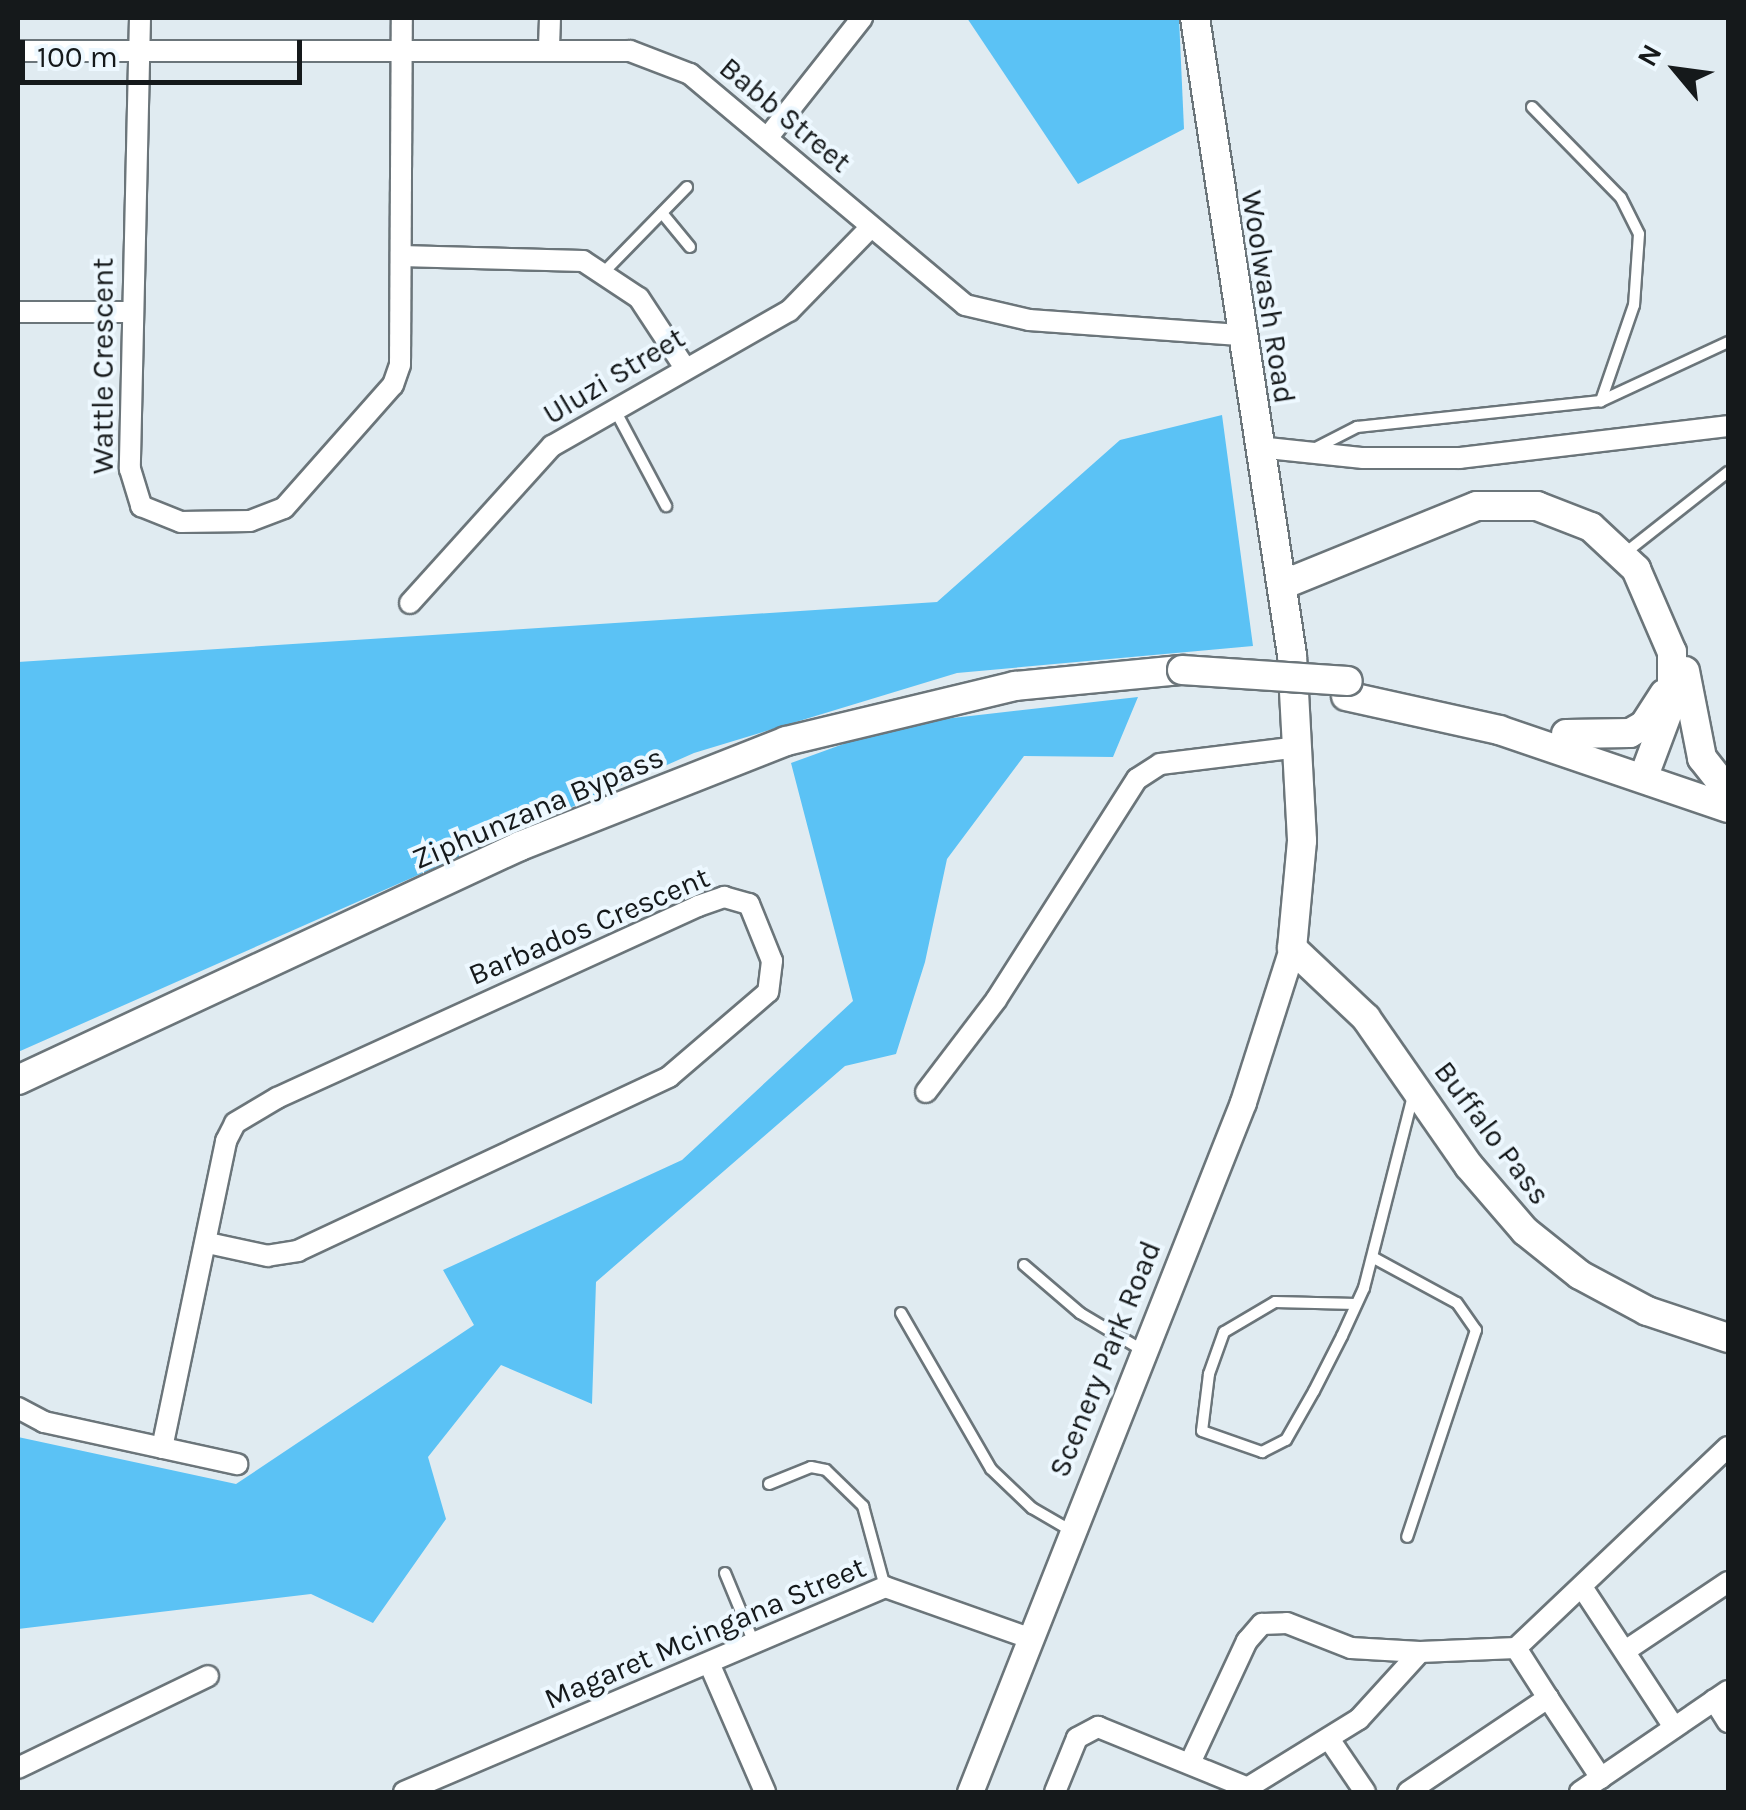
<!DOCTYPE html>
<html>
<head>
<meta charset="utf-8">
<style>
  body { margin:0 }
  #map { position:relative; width:1746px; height:1810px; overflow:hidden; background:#e0ebf1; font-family:Karla,sans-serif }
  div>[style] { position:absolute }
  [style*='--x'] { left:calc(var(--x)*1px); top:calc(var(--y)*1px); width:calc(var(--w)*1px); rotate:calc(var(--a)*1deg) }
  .forest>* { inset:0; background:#5bc2f5 }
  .roads { filter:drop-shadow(2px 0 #6b757a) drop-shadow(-2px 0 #6b757a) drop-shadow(0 2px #6b757a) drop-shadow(0 -2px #6b757a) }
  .service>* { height:10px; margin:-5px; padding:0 5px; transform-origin:5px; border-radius:5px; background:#fff }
  .minor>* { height:20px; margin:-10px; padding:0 10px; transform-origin:10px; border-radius:10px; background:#fff }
  .tertiary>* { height:25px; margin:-12.5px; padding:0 12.5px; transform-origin:12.5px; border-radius:12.5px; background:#fff }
  .secondary>* { height:28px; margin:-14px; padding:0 14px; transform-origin:14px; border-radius:14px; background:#fff }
  .bridges { filter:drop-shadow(2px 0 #6b757a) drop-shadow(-2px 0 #6b757a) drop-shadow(0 2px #6b757a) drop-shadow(0 -2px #6b757a) }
  .secondary-bridge>* { height:28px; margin:-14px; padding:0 14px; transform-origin:14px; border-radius:14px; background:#fff }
  span { translate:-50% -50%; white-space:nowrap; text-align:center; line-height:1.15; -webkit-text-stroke:8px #edf8ff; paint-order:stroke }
  .street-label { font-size:30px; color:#15191b }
  .frame { position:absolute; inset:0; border:20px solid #15191b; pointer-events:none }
  .north { position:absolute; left:1626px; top:20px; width:100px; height:100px; -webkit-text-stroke:8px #edf8ff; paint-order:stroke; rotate:299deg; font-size:28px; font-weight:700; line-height:40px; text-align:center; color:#15191b }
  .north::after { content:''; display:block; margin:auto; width:35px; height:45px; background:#15191b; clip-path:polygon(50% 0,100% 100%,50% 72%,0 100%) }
  .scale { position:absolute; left:20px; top:40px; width:282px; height:45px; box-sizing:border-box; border:5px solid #15191b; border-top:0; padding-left:12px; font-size:30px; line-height:35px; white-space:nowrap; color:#15191b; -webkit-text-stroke:8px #edf8ff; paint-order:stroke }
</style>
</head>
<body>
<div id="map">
  <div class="forest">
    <i style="clip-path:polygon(967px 18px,1179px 18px,1184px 129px,1078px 184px)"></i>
    <i style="clip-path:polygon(1222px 415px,1253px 646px,957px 673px,694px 753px,18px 1052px,18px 662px,937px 602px,1120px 440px)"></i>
    <i style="clip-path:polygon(1138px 697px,1113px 757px,1024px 756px,947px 859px,925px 962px,896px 1054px,845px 1066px,596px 1282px,592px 1404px,501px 1365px,428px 1457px,446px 1519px,373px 1623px,311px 1594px,18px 1629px,18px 1437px,236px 1484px,474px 1325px,443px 1270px,682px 1160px,853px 1001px,791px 763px,860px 738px,944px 719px)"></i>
  </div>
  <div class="roads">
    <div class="service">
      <i style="--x:1532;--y:107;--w:127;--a:45.6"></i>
      <i style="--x:1621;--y:198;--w:40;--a:63.4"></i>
      <i style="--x:1639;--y:234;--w:71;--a:94"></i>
      <i style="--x:1634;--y:305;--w:102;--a:109"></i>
      <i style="--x:662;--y:213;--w:44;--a:50.5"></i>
      <i style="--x:606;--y:270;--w:116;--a:-45.7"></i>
      <i style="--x:615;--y:410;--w:109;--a:62"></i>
      <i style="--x:1312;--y:450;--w:51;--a:-27.1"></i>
      <i style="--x:1357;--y:427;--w:245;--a:-6.1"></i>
      <i style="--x:1601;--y:401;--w:140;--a:-24.9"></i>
      <i style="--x:1625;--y:553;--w:131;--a:-38.2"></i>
      <i style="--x:1374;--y:1258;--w:94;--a:28.5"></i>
      <i style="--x:1457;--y:1303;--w:33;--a:55"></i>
      <i style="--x:1476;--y:1330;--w:218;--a:108.4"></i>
      <i style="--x:1024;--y:1265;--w:74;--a:40.6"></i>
      <i style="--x:1080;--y:1313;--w:72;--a:30.8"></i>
      <i style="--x:1356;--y:1304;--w:81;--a:-178.6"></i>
      <i style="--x:1275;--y:1302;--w:59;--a:149.5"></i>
      <i style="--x:1224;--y:1332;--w:45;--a:109.7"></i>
      <i style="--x:1209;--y:1374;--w:57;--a:97"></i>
      <i style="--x:1202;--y:1431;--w:64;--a:19.3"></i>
      <i style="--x:1262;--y:1452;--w:27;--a:-27"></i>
      <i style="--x:1286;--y:1440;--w:56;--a:-60.3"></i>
      <i style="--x:1314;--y:1391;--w:62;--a:-63"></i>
      <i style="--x:1342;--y:1336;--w:53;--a:-65.4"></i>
      <i style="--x:1364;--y:1288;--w:202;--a:-75.7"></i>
      <i style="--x:901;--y:1313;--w:180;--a:60"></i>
      <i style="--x:991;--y:1469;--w:57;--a:43.6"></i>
      <i style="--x:1032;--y:1508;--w:44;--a:30.1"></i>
      <i style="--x:769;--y:1484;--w:45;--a:-22"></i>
      <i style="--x:811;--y:1467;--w:15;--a:11"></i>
      <i style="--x:826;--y:1470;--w:52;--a:44.2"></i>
      <i style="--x:863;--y:1506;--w:84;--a:74.8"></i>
      <i style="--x:725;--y:1573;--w:76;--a:67.5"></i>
    </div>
    <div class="minor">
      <i style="--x:140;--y:18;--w:451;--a:91.3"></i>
      <i style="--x:130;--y:469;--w:39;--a:73"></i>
      <i style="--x:141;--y:506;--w:43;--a:21.8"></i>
      <i style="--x:181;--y:522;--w:69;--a:-0.8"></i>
      <i style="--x:250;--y:521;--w:36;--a:-21"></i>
      <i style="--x:284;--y:508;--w:164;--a:-48.5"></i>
      <i style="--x:393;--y:385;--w:21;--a:-71"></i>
      <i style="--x:400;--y:365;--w:347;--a:-89.7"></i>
      <i style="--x:549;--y:47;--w:29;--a:-88"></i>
      <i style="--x:18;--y:51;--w:612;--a:0"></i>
      <i style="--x:630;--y:51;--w:64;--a:21"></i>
      <i style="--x:690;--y:74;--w:359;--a:40"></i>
      <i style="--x:965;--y:305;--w:66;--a:13.2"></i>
      <i style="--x:1029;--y:320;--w:211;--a:4.1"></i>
      <i style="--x:768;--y:137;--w:152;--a:-51.7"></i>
      <i style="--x:401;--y:256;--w:182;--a:1.6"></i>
      <i style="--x:583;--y:261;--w:67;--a:33.5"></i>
      <i style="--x:639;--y:298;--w:84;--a:56.7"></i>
      <i style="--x:18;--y:312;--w:115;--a:0"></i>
      <i style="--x:1258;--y:447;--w:106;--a:6"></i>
      <i style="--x:1363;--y:458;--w:97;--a:0"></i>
      <i style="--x:1460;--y:458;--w:270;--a:-6.8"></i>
      <i style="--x:410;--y:603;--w:212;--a:-47.9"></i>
      <i style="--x:552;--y:446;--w:273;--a:-29.7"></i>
      <i style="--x:789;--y:311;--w:116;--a:-45.7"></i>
      <i style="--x:926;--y:1092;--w:116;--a:-52.7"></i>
      <i style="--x:996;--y:1000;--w:262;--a:-57.5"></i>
      <i style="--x:1137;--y:779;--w:27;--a:-33"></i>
      <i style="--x:1160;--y:764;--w:140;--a:-7"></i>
      <i style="--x:18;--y:1408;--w:30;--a:28"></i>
      <i style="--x:44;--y:1422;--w:198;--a:12.3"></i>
      <i style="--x:162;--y:1448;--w:314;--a:-78.2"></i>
      <i style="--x:226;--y:1141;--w:20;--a:-63"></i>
      <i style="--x:235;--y:1123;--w:49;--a:-30.8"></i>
      <i style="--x:277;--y:1098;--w:463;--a:-24.5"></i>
      <i style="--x:698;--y:906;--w:28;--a:-19"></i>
      <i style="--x:724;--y:897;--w:26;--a:16"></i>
      <i style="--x:749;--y:904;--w:61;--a:68"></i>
      <i style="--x:772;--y:961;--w:31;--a:97"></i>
      <i style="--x:768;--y:992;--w:130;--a:139.4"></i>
      <i style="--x:669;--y:1077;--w:410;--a:154.9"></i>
      <i style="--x:298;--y:1251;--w:30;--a:171"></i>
      <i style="--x:268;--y:1256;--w:61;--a:-167.8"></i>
      <i style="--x:1582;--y:1587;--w:168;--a:56.7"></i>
      <i style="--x:1516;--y:1648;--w:292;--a:-43.5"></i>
      <i style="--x:1625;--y:1651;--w:124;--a:-33.8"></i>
      <i style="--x:1420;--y:1652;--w:96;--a:-2.4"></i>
      <i style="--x:1516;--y:1648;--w:59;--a:57.4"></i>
      <i style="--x:709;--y:1663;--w:141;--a:66.5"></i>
      <i style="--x:1714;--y:1700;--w:26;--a:58"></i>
      <i style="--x:1329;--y:1739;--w:64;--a:55.8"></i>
      <i style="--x:1190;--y:1763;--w:135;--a:-65"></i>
      <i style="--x:1247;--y:1641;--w:23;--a:-49"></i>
      <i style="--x:1262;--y:1624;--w:25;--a:-2"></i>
      <i style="--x:1287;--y:1623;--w:69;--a:21.3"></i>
      <i style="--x:1351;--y:1648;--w:69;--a:3.3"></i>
      <i style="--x:1420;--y:1652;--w:91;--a:132.3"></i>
      <i style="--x:1359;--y:1719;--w:139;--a:148.3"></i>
      <i style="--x:18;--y:1768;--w:211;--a:-25.8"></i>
      <i style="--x:404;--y:1792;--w:523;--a:-23.08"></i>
      <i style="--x:885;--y:1587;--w:156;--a:19.5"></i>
      <i style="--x:1055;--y:1792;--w:58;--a:-67.8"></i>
      <i style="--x:1077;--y:1738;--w:24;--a:-28"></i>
      <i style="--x:1098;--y:1727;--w:160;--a:22.1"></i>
      <i style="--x:1408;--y:1792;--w:169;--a:-33.9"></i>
      <i style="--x:1548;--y:1698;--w:96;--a:56.5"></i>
      <i style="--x:1580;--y:1792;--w:179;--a:-34.3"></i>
    </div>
    <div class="tertiary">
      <i style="--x:970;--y:1792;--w:742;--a:-68.41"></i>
      <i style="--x:1243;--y:1102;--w:162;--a:-72.3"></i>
    </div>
    <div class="secondary">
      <i style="--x:1195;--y:18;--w:644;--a:81.34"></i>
      <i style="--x:1292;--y:655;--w:186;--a:86.9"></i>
      <i style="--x:1302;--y:841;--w:107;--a:95.3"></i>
      <i style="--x:1292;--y:948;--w:102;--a:43.4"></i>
      <i style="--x:1366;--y:1018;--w:180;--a:55.2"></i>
      <i style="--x:1469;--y:1166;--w:86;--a:49.3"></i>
      <i style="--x:1525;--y:1231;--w:70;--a:38.7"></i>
      <i style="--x:1580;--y:1275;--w:76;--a:28.2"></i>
      <i style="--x:1647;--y:1311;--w:85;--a:18.4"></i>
      <i style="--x:1282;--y:585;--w:210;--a:-22.1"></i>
      <i style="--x:1477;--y:506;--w:60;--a:0"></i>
      <i style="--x:1537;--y:506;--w:58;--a:21.3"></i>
      <i style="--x:1591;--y:527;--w:62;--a:43"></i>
      <i style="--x:1636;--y:569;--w:90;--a:66.6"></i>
      <i style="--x:1672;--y:652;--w:49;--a:90"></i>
      <i style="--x:1672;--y:701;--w:80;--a:110.5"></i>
      <i style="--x:1685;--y:671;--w:89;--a:78.9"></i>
      <i style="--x:1702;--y:758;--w:42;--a:51.8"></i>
      <i style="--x:1346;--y:696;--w:157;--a:12.5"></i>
      <i style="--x:1499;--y:730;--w:242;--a:18.8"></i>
      <i style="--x:1566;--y:734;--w:64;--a:-0.9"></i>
      <i style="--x:1630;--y:733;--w:16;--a:-30"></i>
      <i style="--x:1644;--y:725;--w:37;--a:-57"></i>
      <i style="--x:18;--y:1080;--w:554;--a:-24.99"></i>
      <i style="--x:520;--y:846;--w:286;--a:-21.5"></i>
      <i style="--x:786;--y:741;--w:236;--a:-13.5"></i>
      <i style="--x:1015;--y:686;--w:168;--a:-5.5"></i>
    </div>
  </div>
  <div class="bridges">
    <div class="secondary-bridge">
      <i style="--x:1182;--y:670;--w:166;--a:3.8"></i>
    </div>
  </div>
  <div class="street-label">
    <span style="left:785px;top:115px;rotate:40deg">Babb Street</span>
    <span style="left:1268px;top:297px;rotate:81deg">Woolwash Road</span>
    <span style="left:103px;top:366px;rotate:-90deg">Wattle Crescent</span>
    <span style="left:614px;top:376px;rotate:-31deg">Uluzi Street</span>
    <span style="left:538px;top:808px;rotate:-23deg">Ziphunzana Bypass</span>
    <span style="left:589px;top:926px;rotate:-23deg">Barbados Crescent</span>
    <span style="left:1492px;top:1133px;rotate:53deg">Buffalo Pass</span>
    <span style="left:1105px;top:1359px;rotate:-68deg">Scenery Park Road</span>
    <span style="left:705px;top:1633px;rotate:-23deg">Magaret Mcingana Street</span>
  </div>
  <div class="frame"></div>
  <div class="north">N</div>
  <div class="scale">100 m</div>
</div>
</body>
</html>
